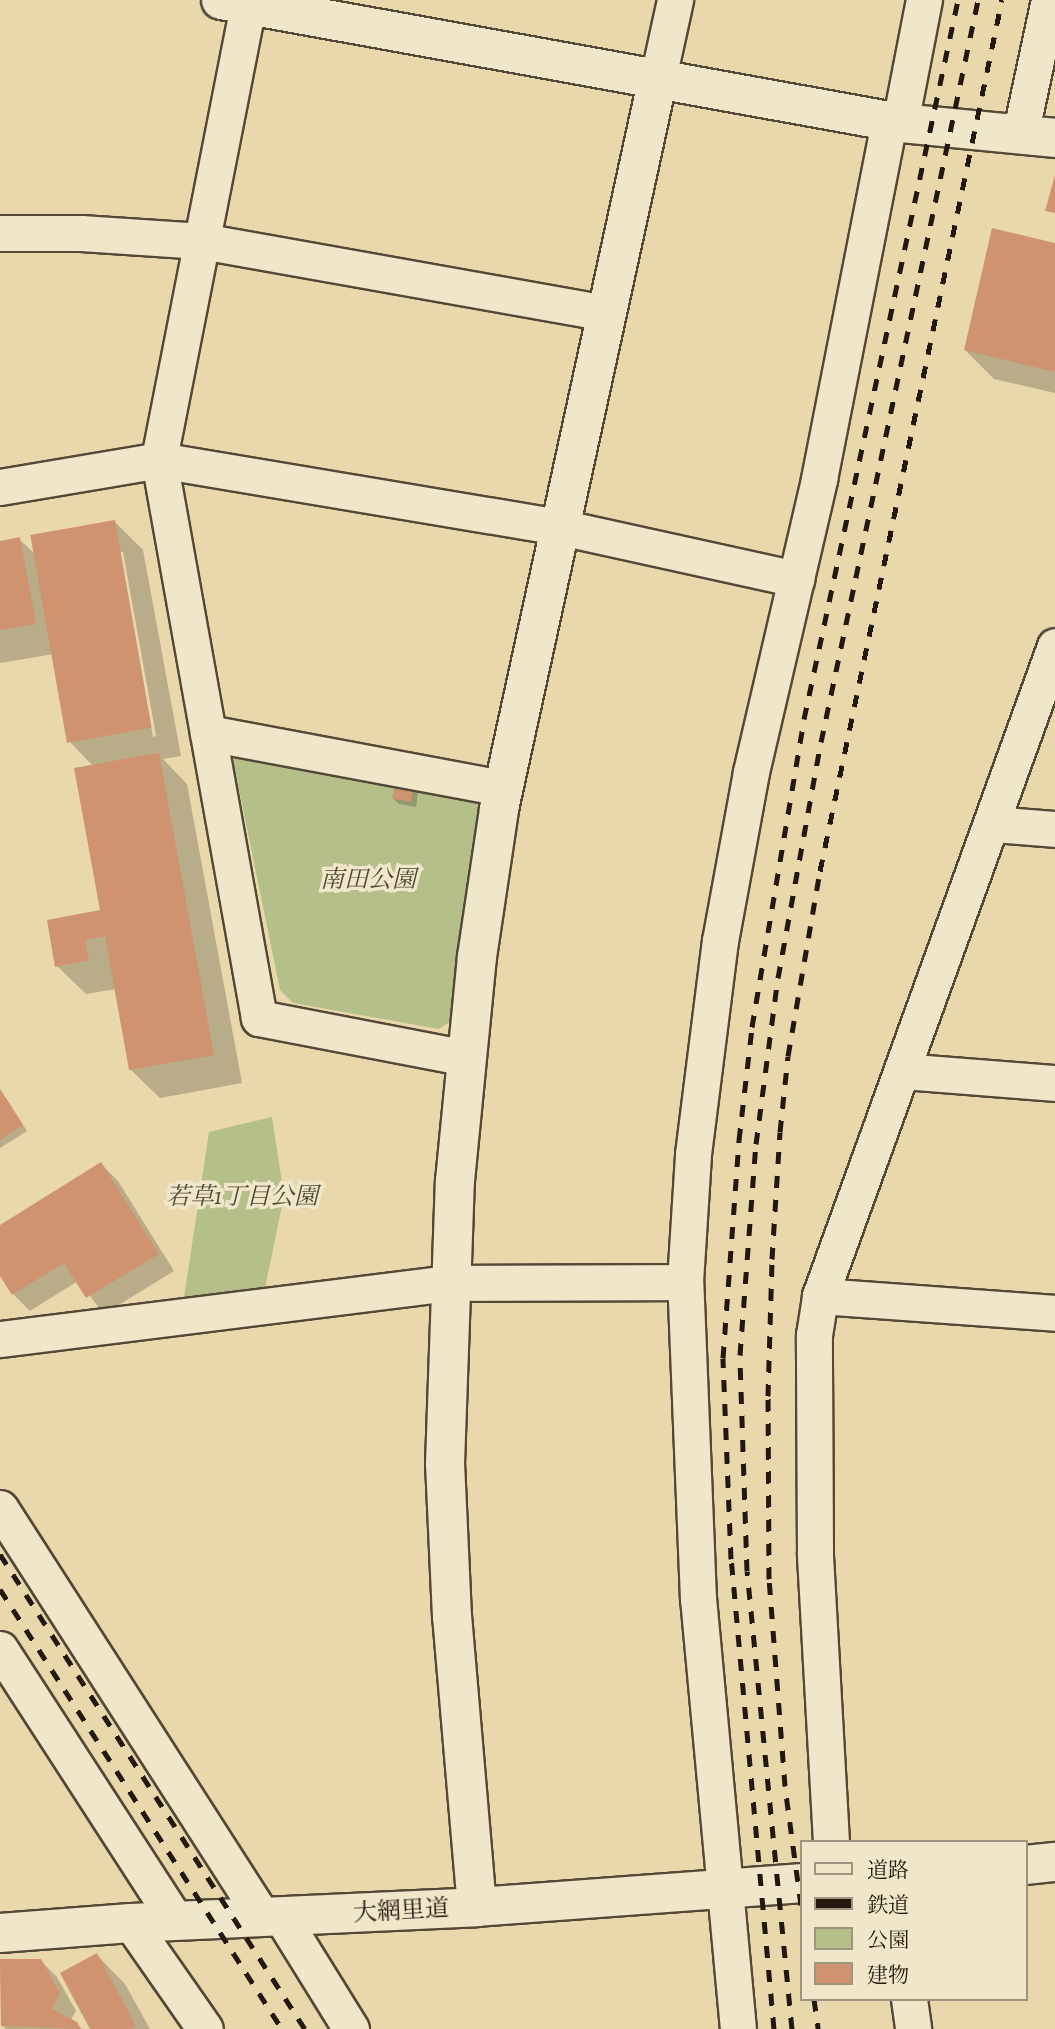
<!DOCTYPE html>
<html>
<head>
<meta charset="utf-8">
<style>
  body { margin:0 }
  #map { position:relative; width:1055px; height:2029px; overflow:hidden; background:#e8d8ac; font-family:Alegreya,"Noto Serif JP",serif }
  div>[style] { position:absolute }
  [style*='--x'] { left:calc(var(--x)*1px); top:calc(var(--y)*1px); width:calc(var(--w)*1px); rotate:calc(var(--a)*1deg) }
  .green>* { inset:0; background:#b4bf8a }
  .shadow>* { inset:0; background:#0003 }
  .building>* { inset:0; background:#cf936f; transform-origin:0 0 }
  .roads { filter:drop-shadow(2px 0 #544836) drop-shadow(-2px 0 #544836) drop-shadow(0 2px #544836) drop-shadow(0 -2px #544836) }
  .street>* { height:35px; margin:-17.5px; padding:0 17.5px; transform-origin:17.5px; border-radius:17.5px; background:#f0e6c9 }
  .secondary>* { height:38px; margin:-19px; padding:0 19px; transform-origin:19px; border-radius:19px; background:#f0e6c9 }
  .rail>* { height:5px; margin-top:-2.5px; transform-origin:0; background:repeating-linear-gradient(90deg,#22180f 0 12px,transparent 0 24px) }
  span { translate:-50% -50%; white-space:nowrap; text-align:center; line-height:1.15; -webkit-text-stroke:7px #f0e6c9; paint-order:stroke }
  .park-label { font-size:24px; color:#4e4a34; font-style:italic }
  .street-label { font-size:24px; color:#22180f }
  .legend { position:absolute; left:800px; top:1840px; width:228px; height:161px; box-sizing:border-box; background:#f0e6c9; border:2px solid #9e947f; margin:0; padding:9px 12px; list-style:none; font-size:21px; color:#22180f }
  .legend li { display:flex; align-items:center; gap:14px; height:35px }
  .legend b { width:35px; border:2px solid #9e947f }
</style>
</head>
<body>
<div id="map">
  <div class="green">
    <i style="clip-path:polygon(249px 745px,470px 790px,490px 806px,457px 1017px,439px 1029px,293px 1003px,280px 990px,233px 760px)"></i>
    <i style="clip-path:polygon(272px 1117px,284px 1196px,264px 1293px,183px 1304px,209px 1132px)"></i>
  </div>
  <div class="shadow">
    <i style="clip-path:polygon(1055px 245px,1055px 393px,994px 379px,965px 350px)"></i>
    <i style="clip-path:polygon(evenodd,115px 522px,143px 550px,181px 756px,163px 759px,187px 784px,242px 1083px,160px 1098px,131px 1070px,116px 989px,86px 994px,57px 966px,102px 911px,94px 767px,70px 742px,54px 654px,0 663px,0 543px,19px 539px,36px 555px,115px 522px,119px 552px,123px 552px,156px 736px,153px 737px,119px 552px)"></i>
    <i style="clip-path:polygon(413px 786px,418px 792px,416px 807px,399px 804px,394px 799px)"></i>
    <i style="clip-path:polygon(0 1089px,27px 1131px,0 1148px)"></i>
    <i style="clip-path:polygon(101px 1164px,118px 1181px,174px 1271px,104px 1314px,78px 1281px,30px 1311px,13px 1294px,0 1273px,0 1227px)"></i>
    <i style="clip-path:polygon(97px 1955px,125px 1984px,150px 2029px,92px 2029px)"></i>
    <i style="clip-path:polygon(40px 1960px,57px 1977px,76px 2011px,70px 2021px,82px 2029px,6px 2029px,2px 2025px,0 1961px)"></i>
  </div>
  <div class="building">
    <i style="clip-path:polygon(1055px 175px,1055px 213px,1045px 211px)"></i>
    <i style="clip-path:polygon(992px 228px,1055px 243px,1055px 372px,964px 350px)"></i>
    <i style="left:115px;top:520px;width:211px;height:86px;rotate:80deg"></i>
    <i style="clip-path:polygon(20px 537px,36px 624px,0 630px,0 541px)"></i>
    <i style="clip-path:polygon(159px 753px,214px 1055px,129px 1070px,105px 936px,85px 940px,89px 960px,55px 967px,47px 920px,100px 910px,74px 768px)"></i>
    <i style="left:395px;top:782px;width:19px;height:17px;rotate:9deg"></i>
    <i style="clip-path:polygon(0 1089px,23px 1125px,0 1140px)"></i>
    <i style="clip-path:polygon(101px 1162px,159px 1254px,86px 1298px,64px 1263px,12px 1295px,0 1276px,0 1225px)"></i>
    <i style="clip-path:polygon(97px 1953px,136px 2026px,130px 2029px,90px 2029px,60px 1973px)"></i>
    <i style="clip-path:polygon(0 1959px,41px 1959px,60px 1993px,52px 2009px,77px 2022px,81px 2029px,1px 2026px)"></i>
  </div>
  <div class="roads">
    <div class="street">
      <i style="--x:249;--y:0;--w:469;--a:101.1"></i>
      <i style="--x:159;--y:460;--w:567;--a:79.84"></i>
      <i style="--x:259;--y:1018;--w:212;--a:10.9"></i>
      <i style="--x:658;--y:78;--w:80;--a:-77.7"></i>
      <i style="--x:900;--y:123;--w:125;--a:-79"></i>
      <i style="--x:1020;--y:135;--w:138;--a:-77.9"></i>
      <i style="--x:0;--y:233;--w:81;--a:0"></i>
      <i style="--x:81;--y:233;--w:121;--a:3.8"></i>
      <i style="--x:202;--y:241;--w:411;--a:10.1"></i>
      <i style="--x:0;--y:487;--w:161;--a:-9.6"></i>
      <i style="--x:159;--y:460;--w:407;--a:9.5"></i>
      <i style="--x:560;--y:527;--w:242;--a:12.4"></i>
      <i style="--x:208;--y:733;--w:300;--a:10.6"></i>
      <i style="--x:993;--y:824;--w:62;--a:4.6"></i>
      <i style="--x:902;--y:1071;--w:153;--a:4.5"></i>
      <i style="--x:820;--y:1296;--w:236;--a:4.1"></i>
      <i style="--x:0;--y:1339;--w:454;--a:-7.1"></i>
      <i style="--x:451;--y:1283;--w:234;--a:-0.2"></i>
      <i style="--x:0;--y:1508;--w:486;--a:57.3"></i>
      <i style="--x:0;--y:1649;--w:324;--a:57.1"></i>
      <i style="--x:831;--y:1842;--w:290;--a:-93.2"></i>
      <i style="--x:815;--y:1552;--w:217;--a:-90.3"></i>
      <i style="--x:814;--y:1335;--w:39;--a:-81"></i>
      <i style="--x:820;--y:1296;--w:691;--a:-70.12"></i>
      <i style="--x:281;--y:1916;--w:133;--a:58.2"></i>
      <i style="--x:131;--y:1923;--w:129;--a:55.1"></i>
      <i style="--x:909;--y:1999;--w:30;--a:82"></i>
      <i style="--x:738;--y:2029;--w:432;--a:-95.3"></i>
      <i style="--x:698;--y:1599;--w:317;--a:-92.3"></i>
      <i style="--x:685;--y:1282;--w:128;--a:-86.4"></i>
      <i style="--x:693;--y:1154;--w:215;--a:-82.8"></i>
      <i style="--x:720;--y:941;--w:172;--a:-79.6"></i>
      <i style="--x:751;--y:772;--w:301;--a:-76.9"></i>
      <i style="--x:819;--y:479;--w:365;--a:-78.9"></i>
    </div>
    <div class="secondary">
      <i style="--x:221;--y:0;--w:690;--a:10.27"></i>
      <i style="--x:900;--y:123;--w:156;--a:5.5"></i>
      <i style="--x:1025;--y:1865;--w:30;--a:-6"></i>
      <i style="--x:477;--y:1907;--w:291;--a:-94.9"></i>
      <i style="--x:452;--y:1617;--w:153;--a:-92.6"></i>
      <i style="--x:445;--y:1464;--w:283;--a:-88"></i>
      <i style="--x:455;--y:1181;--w:225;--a:-84.4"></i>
      <i style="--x:477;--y:957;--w:150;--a:-81.5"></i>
      <i style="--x:499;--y:809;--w:748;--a:-77.73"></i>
      <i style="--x:0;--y:1933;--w:131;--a:-4.4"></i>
      <i style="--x:131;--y:1923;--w:346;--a:-2.6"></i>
      <i style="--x:477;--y:1907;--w:325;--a:-4.2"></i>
    </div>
  </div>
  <div class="rail">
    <i style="--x:0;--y:1554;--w:564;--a:57.3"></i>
    <i style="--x:0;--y:1589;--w:523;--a:57.34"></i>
    <i style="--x:801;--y:1905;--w:120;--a:-97.7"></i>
    <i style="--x:785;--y:1786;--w:208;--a:-94.4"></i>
    <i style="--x:769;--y:1579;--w:183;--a:-90.3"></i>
    <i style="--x:768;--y:1396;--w:137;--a:-88.3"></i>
    <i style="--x:772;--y:1259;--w:127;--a:-86.4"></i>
    <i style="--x:780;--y:1132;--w:76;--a:-84"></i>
    <i style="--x:788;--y:1056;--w:188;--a:-80.2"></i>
    <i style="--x:820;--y:871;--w:890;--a:-78.2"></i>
    <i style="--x:814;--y:1999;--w:30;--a:82"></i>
    <i style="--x:774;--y:2029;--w:472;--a:-95.2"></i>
    <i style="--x:731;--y:1559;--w:201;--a:-92.3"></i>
    <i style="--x:723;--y:1358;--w:219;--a:-85.8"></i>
    <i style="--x:739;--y:1140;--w:114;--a:-83.4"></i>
    <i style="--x:752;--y:1027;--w:312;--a:-80.4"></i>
    <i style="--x:804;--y:719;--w:735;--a:-77.91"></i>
    <i style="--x:792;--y:2029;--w:460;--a:-95.6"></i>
    <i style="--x:747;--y:1571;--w:216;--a:-91.9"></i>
    <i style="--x:740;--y:1355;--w:212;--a:-85.7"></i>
    <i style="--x:756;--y:1144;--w:167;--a:-82.5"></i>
    <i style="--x:778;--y:978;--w:240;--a:-79.7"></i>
    <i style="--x:821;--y:742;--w:758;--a:-78.05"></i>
  </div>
  <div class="park-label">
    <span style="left:368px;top:880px">南田公園</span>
    <span style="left:242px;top:1197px">若草1丁目公園</span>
  </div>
  <div class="street-label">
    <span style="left:401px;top:1911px;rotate:-3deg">大網里道</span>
  </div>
  <ul class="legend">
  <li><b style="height:9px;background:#f0e6c9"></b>道路</li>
  <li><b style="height:9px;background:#22180f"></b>鉄道</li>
  <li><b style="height:19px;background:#b4bf8a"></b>公園</li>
  <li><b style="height:19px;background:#cf936f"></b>建物</li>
  </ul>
</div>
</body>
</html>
